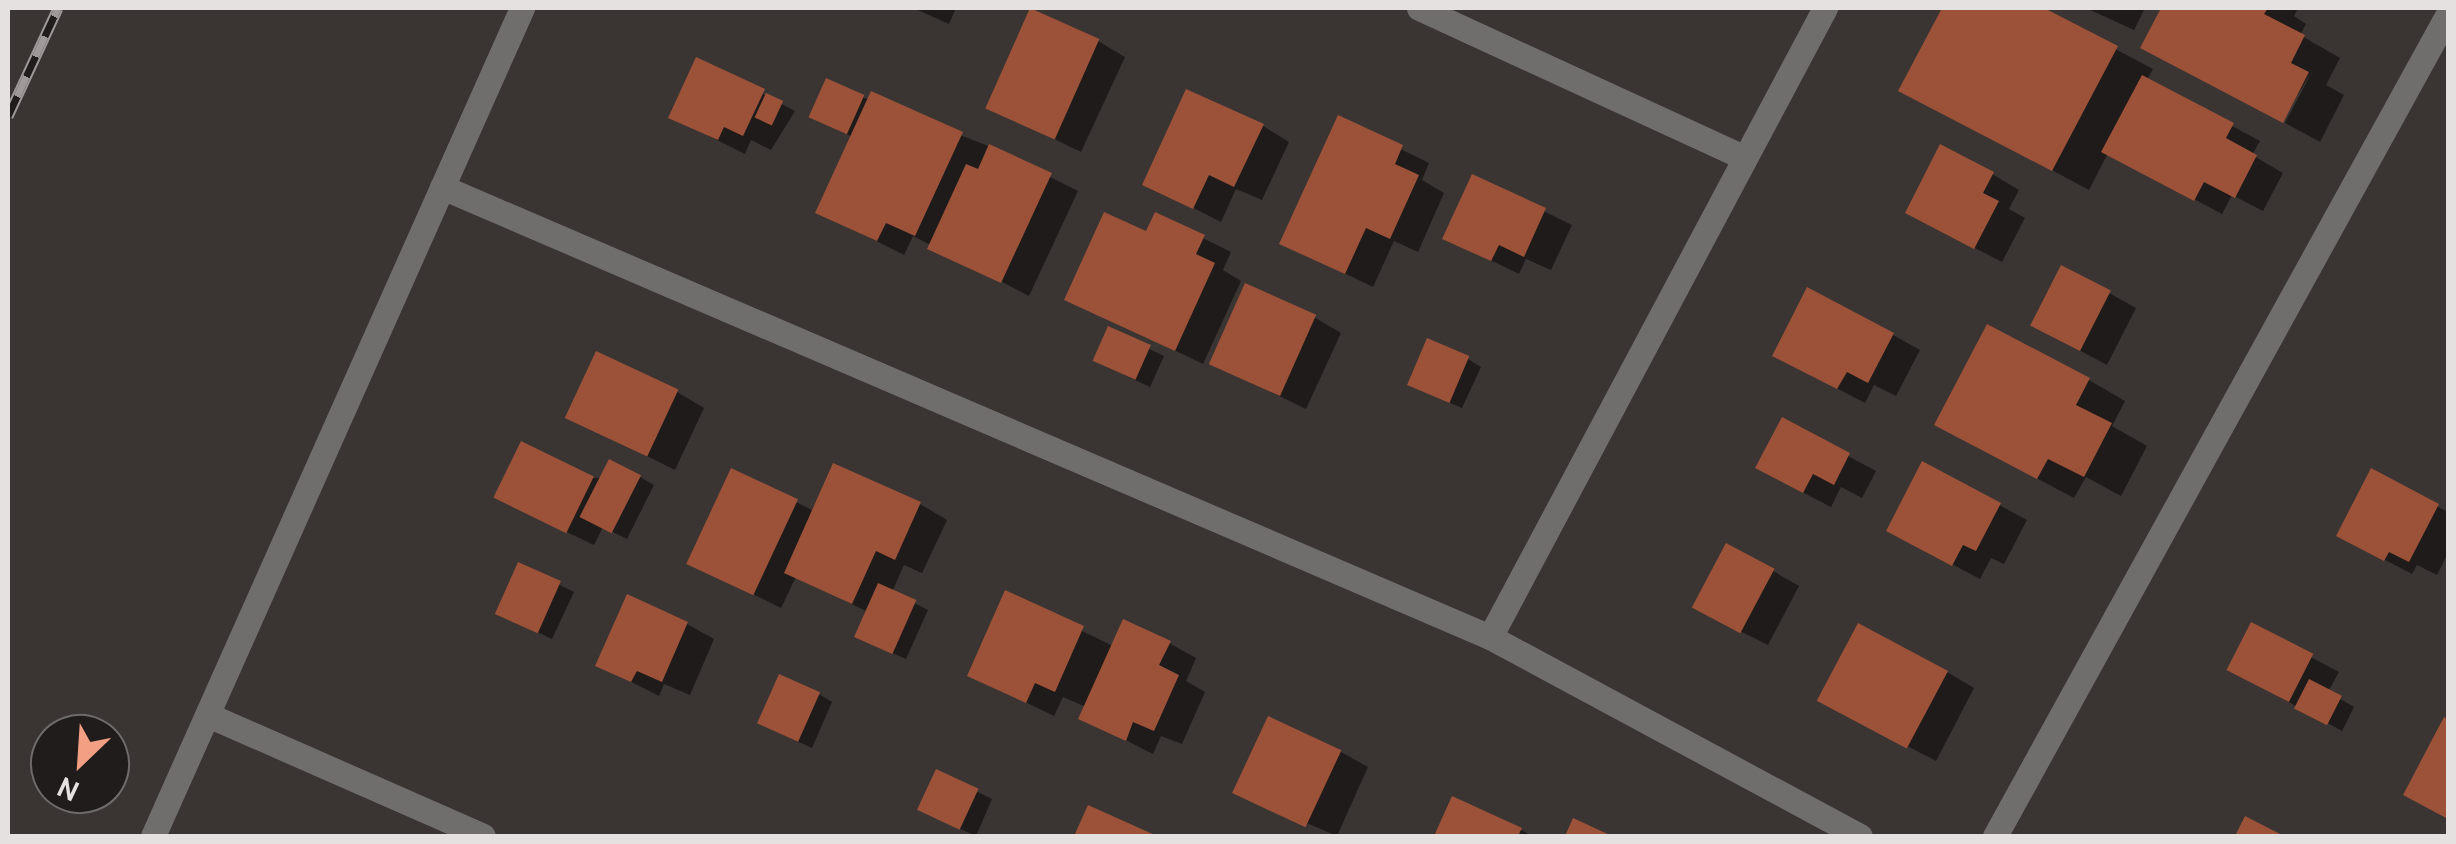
<!DOCTYPE html>
<html>
<head>
<meta charset="utf-8">
<style>
  body { margin:0 }
  #map { position:relative; width:2456px; height:844px; overflow:hidden; background:#3a3432; font-family:Cabin,sans-serif }
  div>[style] { position:absolute }
  [style*='--x'] { left:calc(var(--x)*1px); top:calc(var(--y)*1px); width:calc(var(--w)*1px); rotate:calc(var(--a)*1deg) }
  .shadow>* { inset:0; background:#0007 }
  .building>* { inset:0; background:#9c5238; transform-origin:0 0 }
  .street>* { height:25px; margin:-12.5px; padding:0 12.5px; transform-origin:12.5px; border-radius:12.5px; background:#706e6d }
  .rail>* { height:11px; margin-top:-5.5px; transform-origin:0; background:repeating-linear-gradient(90deg,#1f1c1b 0 22px,#9f9a99 0 44px); box-sizing:border-box; border-block:2px solid #9f9a99 }
  span { translate:-50% -50%; white-space:nowrap; text-align:center; line-height:1.15; -webkit-text-stroke:8px #1f1c1b; paint-order:stroke }
  .frame { position:absolute; inset:0; border:10px solid #e5e1e0; pointer-events:none }
  .north { position:absolute; left:30px; top:714px; width:100px; height:100px; box-sizing:border-box; background:#1f1c1b; border:2px solid #6e6b6a; border-radius:50%; rotate:205deg; font-size:28px; font-weight:700; line-height:40px; text-align:center; color:#e5e1e0 }
  .north::after { content:''; display:block; margin:auto; width:35px; height:45px; background:#f39f83; clip-path:polygon(50% 0,100% 100%,50% 72%,0 100%) }
</style>
</head>
<body>
<div id="map">
  <div class="shadow">
    <i style="clip-path:polygon(913px 8px,956px 8px,949px 24px)"></i>
    <i style="clip-path:polygon(1945px 8px,2038px 8px,2153px 69px,2147px 80px,2260px 141px,2252px 155px,2283px 173px,2263px 211px,2232px 195px,2222px 214px,2108px 153px,2089px 190px,1902px 90px)"></i>
    <i style="clip-path:polygon(2086px 8px,2145px 8px,2134px 30px)"></i>
    <i style="clip-path:polygon(2164px 8px,2298px 8px,2294px 16px,2306px 24px,2300px 35px,2340px 58px,2326px 85px,2344px 95px,2320px 142px,2285px 123px,2313px 70px,2281px 121px,2144px 47px)"></i>
    <i style="clip-path:polygon(1098px 41px,1125px 57px,1081px 152px,988px 107px)"></i>
    <i style="clip-path:polygon(697px 60px,795px 111px,771px 150px,751px 140px,745px 154px,671px 117px)"></i>
    <i style="clip-path:polygon(862px 97px,991px 147px,1078px 191px,1029px 296px,913px 236px,904px 255px,819px 212px,853px 137px,825px 124px)"></i>
    <i style="clip-path:polygon(1339px 119px,1429px 163px,1422px 180px,1444px 193px,1418px 252px,1394px 241px,1373px 287px,1282px 243px)"></i>
    <i style="clip-path:polygon(1263px 126px,1289px 142px,1262px 200px,1236px 189px,1221px 222px,1146px 184px)"></i>
    <i style="clip-path:polygon(1992px 174px,2019px 190px,2009px 209px,2025px 218px,2002px 262px,1935px 227px)"></i>
    <i style="clip-path:polygon(1474px 177px,1572px 225px,1551px 270px,1526px 259px,1519px 274px,1445px 238px)"></i>
    <i style="clip-path:polygon(1156px 215px,1231px 252px,1223px 270px,1241px 281px,1203px 364px,1068px 299px,1147px 234px)"></i>
    <i style="clip-path:polygon(2109px 293px,2136px 308px,2107px 365px,2060px 340px)"></i>
    <i style="clip-path:polygon(1314px 317px,1341px 333px,1306px 409px,1210px 362px)"></i>
    <i style="clip-path:polygon(1109px 330px,1164px 356px,1150px 387px,1110px 368px)"></i>
    <i style="clip-path:polygon(1893px 335px,1920px 350px,1896px 396px,1874px 385px,1865px 403px,1802px 370px)"></i>
    <i style="clip-path:polygon(1468px 359px,1481px 367px,1462px 408px,1422px 391px)"></i>
    <i style="clip-path:polygon(2089px 380px,2125px 401px,2112px 426px,2147px 446px,2121px 496px,2086px 477px,2074px 498px,1974px 445px)"></i>
    <i style="clip-path:polygon(677px 392px,704px 408px,675px 470px,568px 417px)"></i>
    <i style="clip-path:polygon(1783px 421px,1876px 471px,1862px 498px,1841px 487px,1831px 507px,1785px 483px)"></i>
    <i style="clip-path:polygon(1923px 464px,2027px 520px,2004px 564px,1991px 558px,1980px 579px,1916px 545px)"></i>
    <i style="clip-path:polygon(733px 471px,814px 511px,920px 504px,947px 520px,922px 573px,904px 565px,892px 592px,928px 610px,906px 659px,871px 644px,868px 612px,796px 577px,781px 608px,691px 563px)"></i>
    <i style="clip-path:polygon(2372px 472px,2448px 512px,2448px 553px,2437px 575px,2417px 565px,2412px 574px,2366px 550px)"></i>
    <i style="clip-path:polygon(640px 477px,654px 485px,627px 539px,603px 527px,594px 545px,523px 511px,592px 478px)"></i>
    <i style="clip-path:polygon(520px 565px,574px 592px,552px 639px,512px 620px)"></i>
    <i style="clip-path:polygon(1773px 571px,1799px 586px,1768px 645px,1722px 622px)"></i>
    <i style="clip-path:polygon(1006px 594px,1113px 646px,1169px 643px,1196px 658px,1186px 681px,1205px 692px,1182px 744px,1161px 736px,1153px 754px,1082px 718px,1086px 707px,1063px 697px,1054px 716px,970px 675px)"></i>
    <i style="clip-path:polygon(687px 624px,714px 639px,690px 695px,664px 684px,659px 696px,598px 665px)"></i>
    <i style="clip-path:polygon(2252px 626px,2339px 672px,2328px 692px,2354px 707px,2342px 731px,2256px 684px)"></i>
    <i style="clip-path:polygon(1947px 672px,1974px 688px,1936px 761px,1848px 715px)"></i>
    <i style="clip-path:polygon(819px 694px,832px 702px,812px 748px,773px 730px)"></i>
    <i style="clip-path:polygon(1341px 752px,1368px 767px,1337px 836px,1237px 793px)"></i>
    <i style="clip-path:polygon(937px 772px,992px 799px,976px 836px,934px 817px)"></i>
    <i style="clip-path:polygon(1453px 799px,1521px 830px,1533px 836px,1437px 836px)"></i>
  </div>
  <div class="building">
    <i style="left:1030px;top:8px;width:76px;height:110px;rotate:24deg"></i>
    <i style="clip-path:polygon(1942px 8px,2044px 8px,2118px 46px,2052px 171px,1898px 91px)"></i>
    <i style="clip-path:polygon(2161px 8px,2268px 8px,2264px 14px,2305px 35px,2291px 63px,2309px 72px,2283px 123px,2140px 48px)"></i>
    <i style="clip-path:polygon(696px 57px,765px 89px,743px 136px,724px 127px,718px 140px,668px 118px)"></i>
    <i style="clip-path:polygon(2142px 75px,2234px 123px,2226px 138px,2257px 155px,2235px 198px,2204px 182px,2194px 201px,2101px 152px)"></i>
    <i style="left:826px;top:78px;width:42px;height:43px;rotate:24deg"></i>
    <i style="clip-path:polygon(1186px 89px,1264px 124px,1234px 187px,1209px 175px,1193px 209px,1142px 185px)"></i>
    <i style="clip-path:polygon(871px 91px,963px 132px,915px 236px,886px 223px,877px 241px,815px 213px)"></i>
    <i style="left:766px;top:93px;width:19px;height:27px;rotate:25deg"></i>
    <i style="clip-path:polygon(1338px 115px,1403px 145px,1395px 164px,1419px 175px,1390px 239px,1366px 228px,1345px 274px,1279px 244px)"></i>
    <i style="clip-path:polygon(989px 144px,1052px 173px,1001px 283px,927px 249px,966px 164px,978px 169px)"></i>
    <i style="clip-path:polygon(1940px 144px,1994px 172px,1983px 193px,1999px 201px,1974px 249px,1905px 213px)"></i>
    <i style="clip-path:polygon(1472px 174px,1546px 208px,1524px 257px,1499px 245px,1491px 261px,1442px 239px)"></i>
    <i style="clip-path:polygon(1104px 212px,1146px 231px,1155px 212px,1205px 235px,1196px 254px,1215px 263px,1175px 351px,1064px 300px)"></i>
    <i style="left:2061px;top:265px;width:56px;height:68px;rotate:27deg"></i>
    <i style="left:1245px;top:283px;width:78px;height:89px;rotate:24deg"></i>
    <i style="clip-path:polygon(1807px 287px,1894px 333px,1868px 383px,1847px 372px,1837px 389px,1772px 356px)"></i>
    <i style="clip-path:polygon(1987px 324px,2090px 378px,2076px 405px,2112px 423px,2084px 477px,2048px 459px,2037px 479px,1934px 425px)"></i>
    <i style="left:1108px;top:326px;width:47px;height:38px;rotate:24deg"></i>
    <i style="left:1427px;top:338px;width:46px;height:51px;rotate:23deg"></i>
    <i style="left:596px;top:351px;width:91px;height:74px;rotate:25deg"></i>
    <i style="clip-path:polygon(1782px 417px,1850px 453px,1834px 485px,1813px 474px,1803px 493px,1755px 468px)"></i>
    <i style="left:521px;top:441px;width:81px;height:63px;rotate:26deg"></i>
    <i style="left:609px;top:459px;width:36px;height:65px;rotate:27deg"></i>
    <i style="clip-path:polygon(1922px 461px,2001px 503px,1976px 551px,1963px 545px,1952px 566px,1886px 531px)"></i>
    <i style="clip-path:polygon(833px 463px,921px 502px,895px 560px,876px 551px,852px 604px,784px 573px)"></i>
    <i style="left:731px;top:468px;width:74px;height:106px;rotate:25deg"></i>
    <i style="clip-path:polygon(2371px 468px,2439px 504px,2409px 562px,2389px 552px,2384px 561px,2336px 536px)"></i>
    <i style="left:1726px;top:543px;width:55px;height:73px;rotate:28deg"></i>
    <i style="left:518px;top:562px;width:47px;height:57px;rotate:24deg"></i>
    <i style="left:878px;top:583px;width:42px;height:59px;rotate:24deg"></i>
    <i style="clip-path:polygon(1005px 590px,1084px 626px,1055px 692px,1035px 683px,1026px 703px,967px 676px)"></i>
    <i style="clip-path:polygon(627px 594px,688px 622px,662px 682px,637px 671px,631px 682px,595px 666px)"></i>
    <i style="clip-path:polygon(1123px 619px,1171px 641px,1159px 665px,1179px 675px,1154px 731px,1133px 722px,1126px 741px,1078px 719px)"></i>
    <i style="left:2251px;top:622px;width:70px;height:54px;rotate:27deg"></i>
    <i style="left:1858px;top:623px;width:102px;height:88px;rotate:28deg"></i>
    <i style="left:779px;top:674px;width:45px;height:54px;rotate:24deg"></i>
    <i style="left:2309px;top:679px;width:37px;height:33px;rotate:27deg"></i>
    <i style="left:1268px;top:716px;width:81px;height:85px;rotate:25deg"></i>
    <i style="clip-path:polygon(2444px 717px,2448px 720px,2448px 819px,2403px 795px)"></i>
    <i style="left:936px;top:769px;width:47px;height:45px;rotate:25deg"></i>
    <i style="clip-path:polygon(1452px 796px,1522px 828px,1518px 836px,1434px 836px)"></i>
    <i style="clip-path:polygon(1088px 805px,1157px 836px,1074px 836px)"></i>
    <i style="clip-path:polygon(2245px 816px,2284px 836px,2235px 836px)"></i>
    <i style="clip-path:polygon(1573px 818px,1612px 836px,1565px 836px)"></i>
  </div>
  <div class="street">
    <i style="--x:1419;--y:8;--w:354;--a:24.7"></i>
    <i style="--x:442;--y:187;--w:1141;--a:23.24"></i>
    <i style="--x:1490;--y:637;--w:420;--a:28.3"></i>
    <i style="--x:1490;--y:637;--w:713;--a:-61.96"></i>
    <i style="--x:208;--y:715;--w:300;--a:23.7"></i>
    <i style="--x:153;--y:836;--w:907;--a:-65.98"></i>
    <i style="--x:1995;--y:836;--w:939;--a:-61.14"></i>
  </div>
  <div class="rail">
    <i style="--x:8;--y:116;--w:119;--a:-65.2"></i>
  </div>
  <div class="frame"></div>
  <div class="north">N</div>
</div>
</body>
</html>
